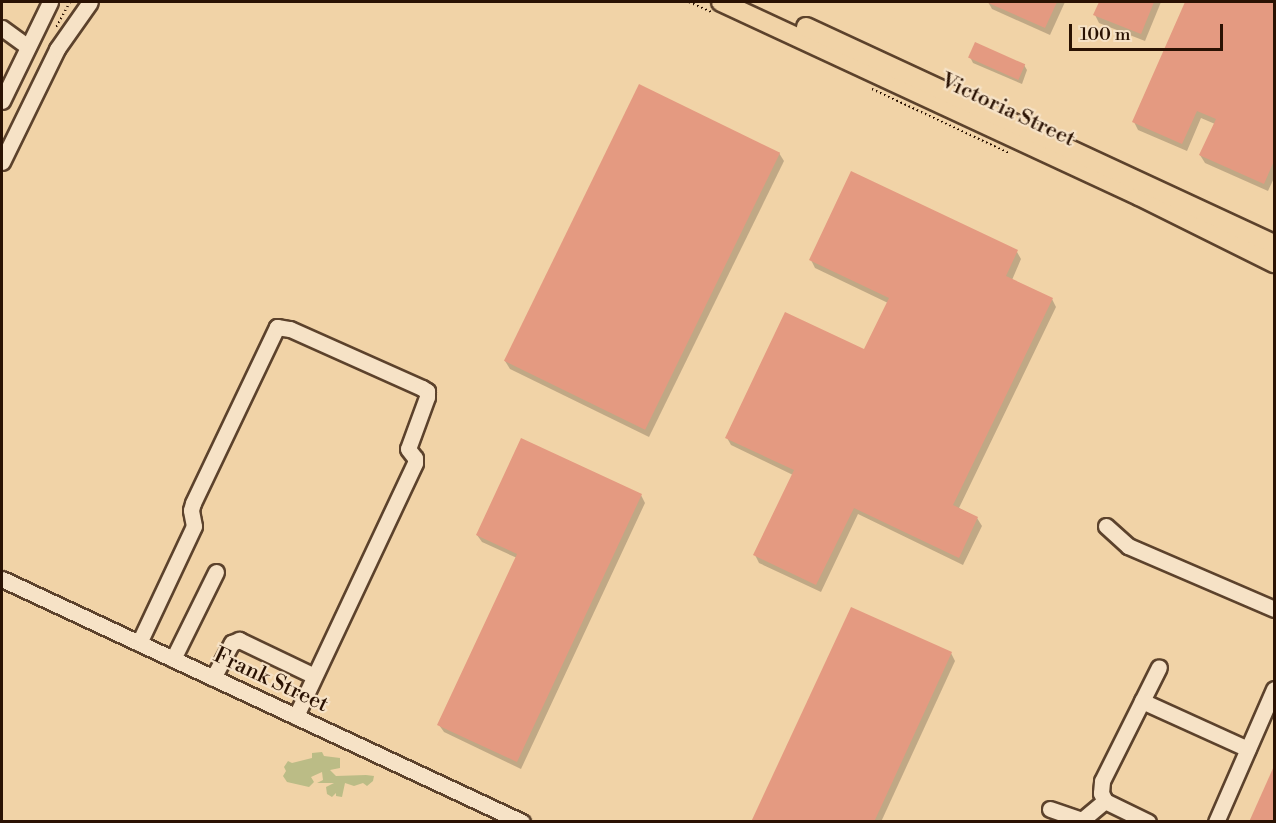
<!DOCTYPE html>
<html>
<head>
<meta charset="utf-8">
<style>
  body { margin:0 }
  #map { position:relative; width:1276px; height:823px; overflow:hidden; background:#f1d3a7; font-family:"Libre Bodoni",serif }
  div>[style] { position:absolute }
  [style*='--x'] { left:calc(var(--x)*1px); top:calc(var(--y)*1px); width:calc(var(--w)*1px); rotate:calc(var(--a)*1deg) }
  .green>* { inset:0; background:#bbbc86 }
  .shadow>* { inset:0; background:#0003 }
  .building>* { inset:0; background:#e49a81; transform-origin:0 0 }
  .path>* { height:1.5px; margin-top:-0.75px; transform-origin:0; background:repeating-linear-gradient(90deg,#2a1203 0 1.5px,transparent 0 4.5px) }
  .roads { filter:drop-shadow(2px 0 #5c422c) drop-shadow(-2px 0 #5c422c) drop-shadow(0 2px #5c422c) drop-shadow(0 -2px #5c422c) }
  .minor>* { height:15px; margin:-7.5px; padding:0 7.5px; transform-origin:7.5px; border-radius:7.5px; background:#f6e2c6 }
  .major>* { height:18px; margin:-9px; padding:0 9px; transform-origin:9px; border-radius:9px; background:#f1d3a7 }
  span { translate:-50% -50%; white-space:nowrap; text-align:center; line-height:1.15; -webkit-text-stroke:4.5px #f6e2c6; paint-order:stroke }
  .street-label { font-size:22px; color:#2a1203 }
  .frame { position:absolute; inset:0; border:3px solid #2a1203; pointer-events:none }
  .scale { position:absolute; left:1069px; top:24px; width:154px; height:27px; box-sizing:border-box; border:3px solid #2a1203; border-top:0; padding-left:8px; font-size:18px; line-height:21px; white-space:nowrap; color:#2a1203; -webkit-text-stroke:4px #f6e2c6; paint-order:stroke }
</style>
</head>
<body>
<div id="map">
  <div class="green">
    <i style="clip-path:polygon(322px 752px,324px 756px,340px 758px,340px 768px,330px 770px,336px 776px,366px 775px,374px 776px,373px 781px,367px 786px,363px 783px,354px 786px,345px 783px,342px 797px,336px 796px,336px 793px,332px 797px,327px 794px,326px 787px,334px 783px,317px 783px,323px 780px,322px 772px,311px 777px,314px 782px,309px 787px,287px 782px,283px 776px,286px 771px,284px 767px,288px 761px,292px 763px,312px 758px,312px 753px)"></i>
  </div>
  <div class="shadow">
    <i style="clip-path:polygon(988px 2px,1065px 2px,1050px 35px,992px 9px)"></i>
    <i style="clip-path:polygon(1100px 2px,1161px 2px,1145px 41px,1099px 23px,1095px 15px)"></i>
    <i style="clip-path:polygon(1187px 2px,1274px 2px,1274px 178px,1268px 191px,1205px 163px,1200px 155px,1215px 124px,1201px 118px,1187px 151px,1138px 130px,1134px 122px)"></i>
    <i style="clip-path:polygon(970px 57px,1024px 65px,1027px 70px,1022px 84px,973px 63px)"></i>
    <i style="clip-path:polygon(779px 153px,784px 161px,649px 437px,510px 369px,505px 361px)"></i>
    <i style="clip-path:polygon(1017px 252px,1021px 259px,1012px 280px,1052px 299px,1056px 307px,959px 508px,977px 518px,982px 526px,963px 565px,858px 514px,821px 592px,759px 563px,755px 555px,793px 475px,731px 445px,727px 438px,865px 351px,888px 303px,815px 268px,811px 260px)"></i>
    <i style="clip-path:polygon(641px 495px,645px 503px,521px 769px,444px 732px,439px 725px,517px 558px,482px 542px,477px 535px)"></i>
    <i style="clip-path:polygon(951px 653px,955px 661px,881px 822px,753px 822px)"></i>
    <i style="clip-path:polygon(1274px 770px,1274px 822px,1251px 822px)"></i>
  </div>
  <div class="building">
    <i style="clip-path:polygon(986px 2px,1057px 2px,1045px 28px)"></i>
    <i style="clip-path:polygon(1099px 2px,1154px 2px,1141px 34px,1093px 15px)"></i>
    <i style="clip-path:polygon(1185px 2px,1274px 2px,1274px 161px,1264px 184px,1199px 155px,1216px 119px,1197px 111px,1182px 144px,1132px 122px)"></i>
    <i style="left:975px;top:42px;width:55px;height:17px;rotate:24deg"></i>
    <i style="left:639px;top:84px;width:157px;height:308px;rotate:26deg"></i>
    <i style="clip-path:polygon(851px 171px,1018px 250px,1006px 276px,1053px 298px,953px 505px,978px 517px,959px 558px,854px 508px,816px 585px,753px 555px,794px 470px,725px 438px,785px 312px,864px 349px,889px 298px,809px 260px)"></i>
    <i style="clip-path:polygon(521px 438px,642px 494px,517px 762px,437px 725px,517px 554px,476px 535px)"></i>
    <i style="clip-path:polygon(851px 607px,952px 652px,874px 822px,751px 822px)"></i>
    <i style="clip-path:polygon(1274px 766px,1274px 822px,1249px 822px)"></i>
  </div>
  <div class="path">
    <i style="--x:689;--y:2;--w:24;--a:24"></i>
    <i style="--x:56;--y:27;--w:29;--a:-61"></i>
    <i style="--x:872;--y:89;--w:151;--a:25"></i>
  </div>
  <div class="roads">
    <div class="minor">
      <i style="--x:2;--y:28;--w:31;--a:36"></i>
      <i style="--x:2;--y:101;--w:110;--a:-64.1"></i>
      <i style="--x:2;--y:162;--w:126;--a:-64"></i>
      <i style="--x:57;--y:49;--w:57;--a:-54.9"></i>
      <i style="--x:1106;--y:526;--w:30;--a:42"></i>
      <i style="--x:1128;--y:546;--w:159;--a:23.3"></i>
      <i style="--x:2;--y:579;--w:574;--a:25.05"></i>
      <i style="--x:139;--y:643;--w:129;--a:-64.8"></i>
      <i style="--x:194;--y:526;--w:16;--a:-101"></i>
      <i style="--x:191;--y:510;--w:7;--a:-74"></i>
      <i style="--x:193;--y:503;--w:195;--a:-64.5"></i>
      <i style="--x:277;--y:327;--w:13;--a:9"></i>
      <i style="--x:290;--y:329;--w:145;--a:24.1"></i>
      <i style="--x:422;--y:388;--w:6;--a:31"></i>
      <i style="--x:427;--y:391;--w:6;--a:90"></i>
      <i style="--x:427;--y:397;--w:55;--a:110.1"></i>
      <i style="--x:408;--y:449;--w:11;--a:52"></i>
      <i style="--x:415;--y:458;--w:5;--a:90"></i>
      <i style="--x:415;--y:463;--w:280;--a:115.2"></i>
      <i style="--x:173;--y:659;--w:97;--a:-63.7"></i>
      <i style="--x:213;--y:678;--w:40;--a:-62"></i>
      <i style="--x:232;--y:643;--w:8;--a:-23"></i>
      <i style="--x:239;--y:640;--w:83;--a:25.6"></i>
      <i style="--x:1142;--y:701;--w:116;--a:24.4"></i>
      <i style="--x:1050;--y:809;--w:34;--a:19"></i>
      <i style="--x:1082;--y:820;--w:30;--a:-40"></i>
      <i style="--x:1148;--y:822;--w:48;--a:-154"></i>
      <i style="--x:1105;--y:801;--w:9;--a:-117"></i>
      <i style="--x:1101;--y:793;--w:12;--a:-85"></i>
      <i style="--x:1102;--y:781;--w:127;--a:-63.4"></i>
      <i style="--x:1216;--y:822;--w:145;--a:-66.4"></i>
    </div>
    <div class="major">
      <i style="--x:721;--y:2;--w:461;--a:24.9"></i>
      <i style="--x:1139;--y:196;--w:151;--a:26.4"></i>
      <i style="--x:806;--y:27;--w:516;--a:24.88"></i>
    </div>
  </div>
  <div class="street-label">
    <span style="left:1008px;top:110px;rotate:25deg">Victoria Street</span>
    <span style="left:271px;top:680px;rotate:25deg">Frank Street</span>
  </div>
  <div class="frame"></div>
  <div class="scale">100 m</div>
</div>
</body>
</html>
